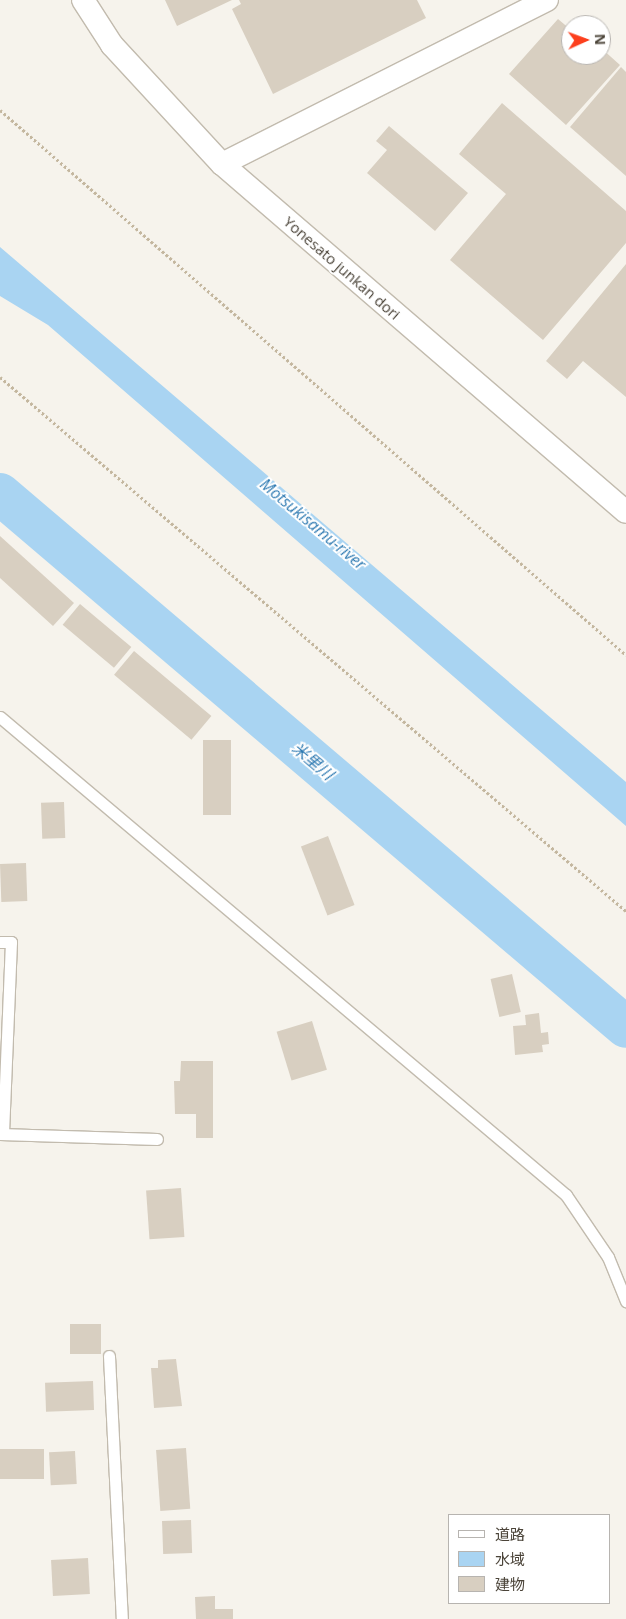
<!DOCTYPE html>
<html>
<head>
<meta charset="utf-8">
<style>
  body { margin:0 }
  #map { position:relative; width:626px; height:1619px; overflow:hidden; background:#f6f3ec; font-family:"Open Sans","Noto Sans JP",sans-serif }
  div>[style] { position:absolute }
  [style*='--x'] { left:calc(var(--x)*1px); top:calc(var(--y)*1px); width:calc(var(--w)*1px); rotate:calc(var(--a)*1deg) }
  .water>* { inset:0; background:#a9d4f2 }
  .river>* { height:42px; margin:-21px; padding:0 21px; transform-origin:21px; border-radius:21px; background:#a9d4f2 }
  .building>* { inset:0; background:#d8cfc1; transform-origin:0 0 }
  .path>* { height:3px; margin-top:-1.5px; transform-origin:0; background:repeating-linear-gradient(90deg,#c4b79f 0 2.5px,transparent 0 5px) }
  .roads { filter:drop-shadow(1px 0 #c2bbae) drop-shadow(-1px 0 #c2bbae) drop-shadow(0 1px #c2bbae) drop-shadow(0 -1px #c2bbae) }
  .service>* { height:11px; margin:-5.5px; padding:0 5.5px; transform-origin:5.5px; border-radius:5.5px; background:#fff }
  .minor>* { height:22px; margin:-11px; padding:0 11px; transform-origin:11px; border-radius:11px; background:#fff }
  span { translate:-50% -50%; white-space:nowrap; text-align:center; line-height:1.15; -webkit-text-stroke:4px #fff; paint-order:stroke }
  .street-label { font-size:15px; color:#4b4439 }
  .water-label { font-size:16px; color:#2e7ab2; font-style:italic }
  .legend { position:absolute; left:448px; top:1514px; width:162px; height:90px; box-sizing:border-box; background:#fff; border:1px solid #b7b4b0; margin:0; padding:6px 9px; list-style:none; font-size:15px; color:#4b4439 }
  .legend li { display:flex; align-items:center; gap:10px; height:25px }
  .legend b { width:25px; border:1px solid #b7b4b0 }
  .north { position:absolute; left:561px; top:15px; width:50px; height:50px; box-sizing:border-box; background:#fff; border:1px solid #b7b4b0; border-radius:50%; rotate:88deg; font-size:14px; font-weight:700; line-height:20px; text-align:center; color:#4b4439 }
  .north::after { content:''; display:block; margin:auto; width:18px; height:22px; background:#fc3f1d; clip-path:polygon(50% 0,100% 100%,50% 72%,0 100%) }
</style>
</head>
<body>
<div id="map">
  <div class="water">
    <i style="clip-path:polygon(0 247px,626px 782px,626px 826px,48px 325px,0 296px)"></i>
  </div>
  <div class="river">
    <i style="--x:0;--y:494;--w:822;--a:40.41"></i>
  </div>
  <div class="building">
    <i style="clip-path:polygon(165px 0,232px 0,177px 26px)"></i>
    <i style="clip-path:polygon(239px 0,417px 0,426px 18px,273px 94px,232px 9px,241px 4px)"></i>
    <i style="clip-path:polygon(558px 19px,571px 30px,571px 55px,601px 55px,601px 48px,620px 65px,566px 125px,509px 74px)"></i>
    <i style="clip-path:polygon(621px 67px,626px 72px,626px 176px,570px 127px)"></i>
    <i style="clip-path:polygon(502px 103px,626px 211px,626px 243px,543px 340px,450px 260px,506px 194px,459px 154px)"></i>
    <i style="clip-path:polygon(389px 126px,468px 193px,435px 231px,367px 173px,387px 150px,376px 141px)"></i>
    <i style="clip-path:polygon(626px 264px,626px 397px,583px 361px,567px 379px,546px 361px)"></i>
    <i style="clip-path:polygon(0 536px,74px 603px,53px 626px,0 578px)"></i>
    <i style="left:80px;top:604px;width:67px;height:27px;rotate:40deg"></i>
    <i style="left:134px;top:651px;width:101px;height:31px;rotate:40deg"></i>
    <i style="left:203px;top:740px;width:28px;height:75px"></i>
    <i style="left:64px;top:802px;width:36px;height:23px;rotate:88deg"></i>
    <i style="left:328px;top:836px;width:74px;height:29px;rotate:69deg"></i>
    <i style="left:26px;top:863px;width:38px;height:26px;rotate:88deg"></i>
    <i style="left:512px;top:974px;width:39px;height:22px;rotate:77deg"></i>
    <i style="clip-path:polygon(539px 1013px,541px 1033px,548px 1032px,549px 1044px,542px 1045px,543px 1052px,515px 1055px,513px 1026px,526px 1025px,525px 1015px)"></i>
    <i style="left:312px;top:1021px;width:51px;height:37px;rotate:73deg"></i>
    <i style="clip-path:polygon(181px 1061px,213px 1061px,213px 1138px,196px 1138px,196px 1114px,175px 1114px,174px 1081px,180px 1081px)"></i>
    <i style="left:181px;top:1188px;width:49px;height:35px;rotate:86deg"></i>
    <i style="left:70px;top:1324px;width:31px;height:30px"></i>
    <i style="clip-path:polygon(176px 1359px,182px 1406px,154px 1408px,151px 1368px,158px 1368px,158px 1360px)"></i>
    <i style="left:93px;top:1381px;width:29px;height:48px;rotate:88deg"></i>
    <i style="left:186px;top:1448px;width:61px;height:30px;rotate:86deg"></i>
    <i style="left:44px;top:1449px;width:30px;height:44px;rotate:90deg"></i>
    <i style="left:75px;top:1451px;width:33px;height:26px;rotate:87deg"></i>
    <i style="left:191px;top:1520px;width:33px;height:29px;rotate:88deg"></i>
    <i style="left:88px;top:1558px;width:36px;height:37px;rotate:87deg"></i>
    <i style="clip-path:polygon(215px 1596px,215px 1609px,233px 1609px,233px 1619px,196px 1619px,195px 1597px)"></i>
  </div>
  <div class="path">
    <i style="--x:0;--y:110;--w:830;--a:41.04"></i>
    <i style="--x:0;--y:377;--w:823;--a:40.47"></i>
  </div>
  <div class="roads">
    <div class="service">
      <i style="--x:0;--y:717;--w:741;--a:40.18"></i>
      <i style="--x:566;--y:1195;--w:75;--a:55.9"></i>
      <i style="--x:608;--y:1257;--w:48;--a:67.8"></i>
      <i style="--x:0;--y:942;--w:11;--a:0"></i>
      <i style="--x:11;--y:942;--w:192;--a:92.4"></i>
      <i style="--x:0;--y:1134;--w:157;--a:1.8"></i>
      <i style="--x:109;--y:1356;--w:263;--a:87.2"></i>
    </div>
    <div class="minor">
      <i style="--x:83;--y:0;--w:54;--a:57.2"></i>
      <i style="--x:112;--y:45;--w:162;--a:47.3"></i>
      <i style="--x:222;--y:164;--w:533;--a:40.74"></i>
      <i style="--x:222;--y:164;--w:364;--a:-26.8"></i>
    </div>
  </div>
  <div class="street-label">
    <span style="left:342px;top:268px;rotate:41deg">Yonesato junkan dori</span>
  </div>
  <div class="water-label">
    <span style="left:313px;top:524px;rotate:40deg">Motsukisamu-river</span>
    <span style="left:313px;top:761px;rotate:40deg">米里川</span>
  </div>
  <ul class="legend">
  <li><b style="height:6px;background:#fff"></b>道路</li>
  <li><b style="height:14px;background:#a9d4f2"></b>水域</li>
  <li><b style="height:14px;background:#d8cfc1"></b>建物</li>
  </ul>
  <div class="north">N</div>
</div>
</body>
</html>
